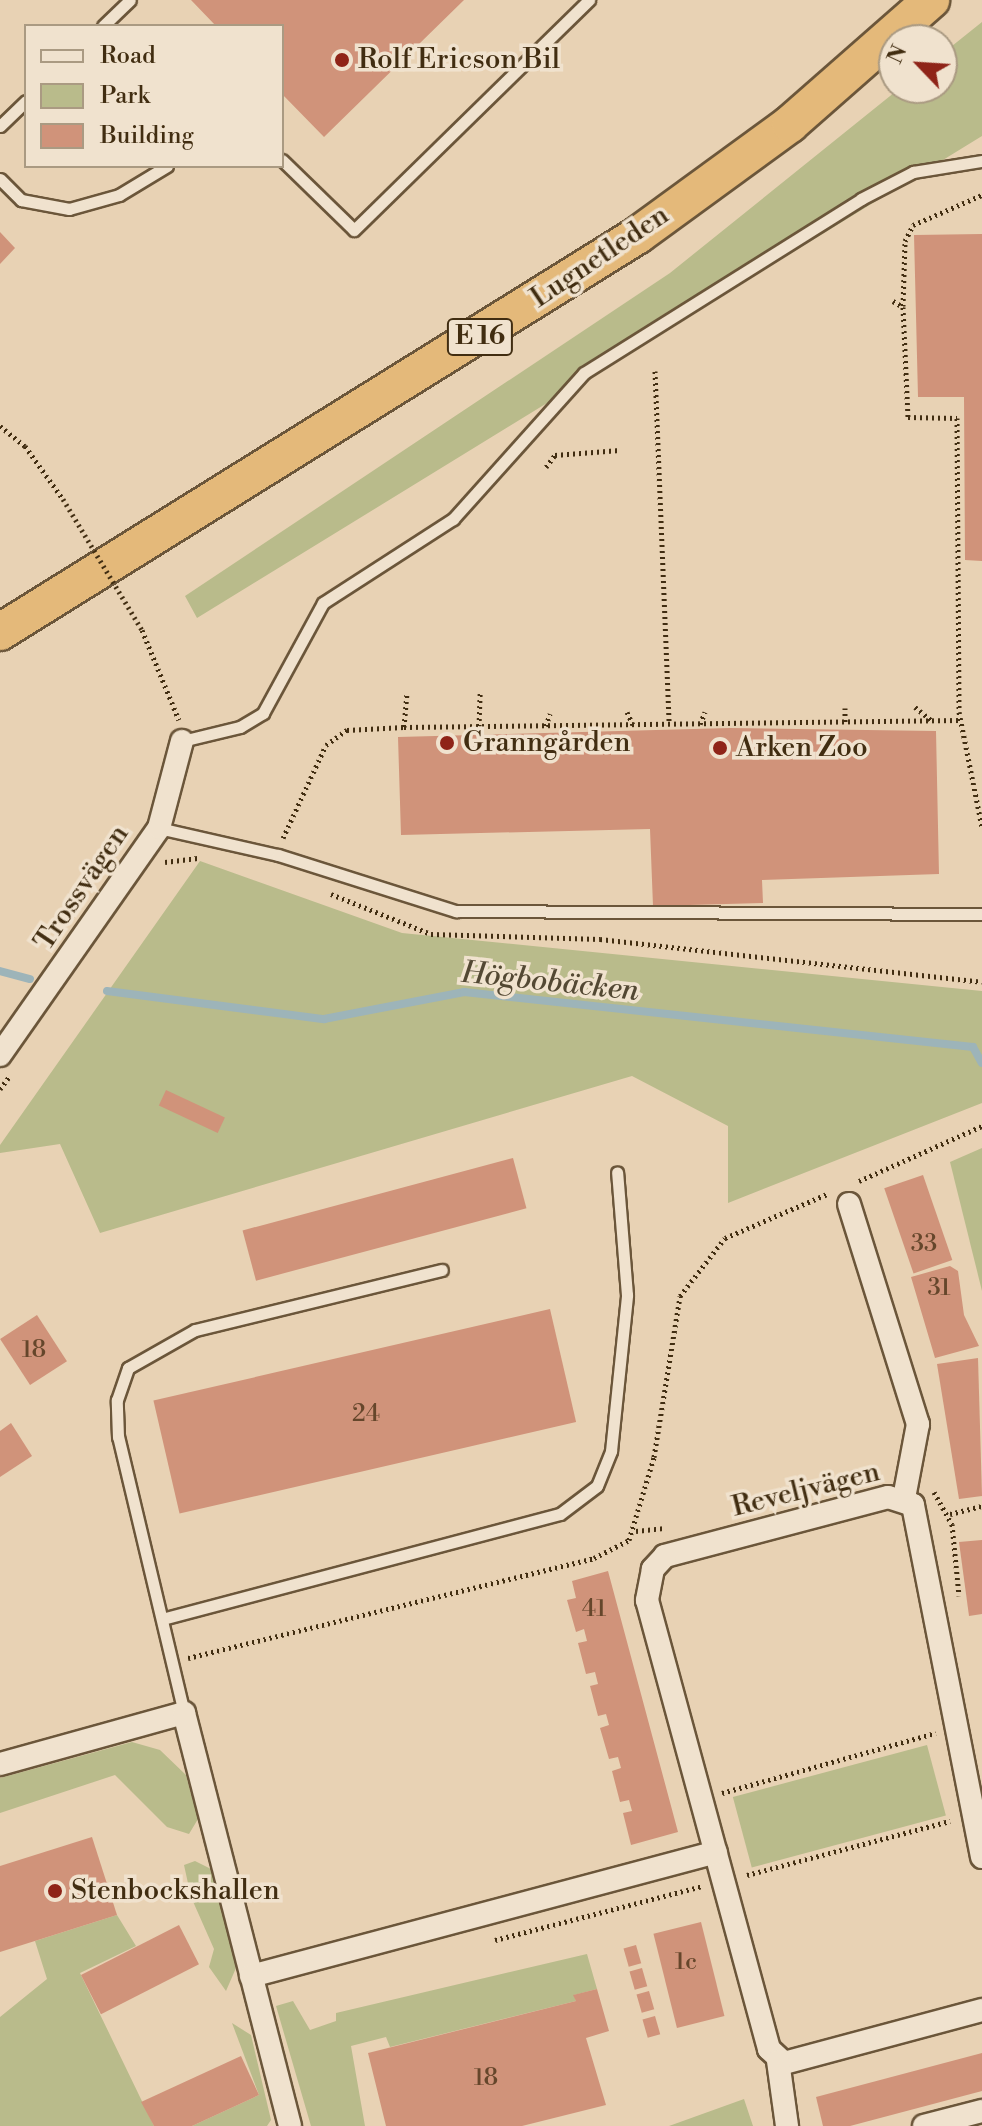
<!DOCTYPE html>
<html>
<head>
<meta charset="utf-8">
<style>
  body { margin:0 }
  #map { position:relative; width:982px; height:2126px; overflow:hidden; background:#e8d2b4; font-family:"Libre Bodoni",serif }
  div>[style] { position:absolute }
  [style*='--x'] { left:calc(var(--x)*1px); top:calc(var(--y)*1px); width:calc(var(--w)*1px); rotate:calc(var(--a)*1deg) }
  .green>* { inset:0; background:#b9bb8b; transform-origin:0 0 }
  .stream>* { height:8px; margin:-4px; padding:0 4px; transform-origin:4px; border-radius:4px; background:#9db4b9 }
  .building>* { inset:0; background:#d0937a; transform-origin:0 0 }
  .path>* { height:5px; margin-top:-2.5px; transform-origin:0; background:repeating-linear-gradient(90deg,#412d11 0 2px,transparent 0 6px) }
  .roads { filter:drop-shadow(2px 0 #6b563a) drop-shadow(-2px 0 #6b563a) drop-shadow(0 2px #6b563a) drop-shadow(0 -2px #6b563a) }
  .service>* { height:11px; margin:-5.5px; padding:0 5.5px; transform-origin:5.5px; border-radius:5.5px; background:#f0e2ce }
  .minor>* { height:22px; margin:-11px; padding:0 11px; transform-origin:11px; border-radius:11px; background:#f0e2ce }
  .trunk>* { height:36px; margin:-18px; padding:0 18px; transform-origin:18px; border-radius:18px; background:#e4b97a }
  .path-bridge>* { height:5px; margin-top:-2.5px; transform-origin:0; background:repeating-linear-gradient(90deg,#412d11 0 2px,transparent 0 6px) }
  .dots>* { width:22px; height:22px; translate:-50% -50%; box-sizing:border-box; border:4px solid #f0e2ce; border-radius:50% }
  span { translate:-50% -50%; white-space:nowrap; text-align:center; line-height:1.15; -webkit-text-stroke:7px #f0e2ce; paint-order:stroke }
  .number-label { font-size:24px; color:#65462b }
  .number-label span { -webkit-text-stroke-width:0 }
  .shield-label span { padding:2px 6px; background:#f0e2ce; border:2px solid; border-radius:6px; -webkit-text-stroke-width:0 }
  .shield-label { font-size:26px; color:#412d11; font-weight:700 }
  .poi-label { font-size:28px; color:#412d11 }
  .left { translate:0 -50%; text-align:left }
  .street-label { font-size:28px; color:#412d11 }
  .water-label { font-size:30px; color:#534833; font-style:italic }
  .legend { position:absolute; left:24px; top:24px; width:260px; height:144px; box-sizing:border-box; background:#f0e2ce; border:2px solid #aa9a82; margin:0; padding:10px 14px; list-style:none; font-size:24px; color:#412d11 }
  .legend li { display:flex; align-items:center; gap:16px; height:40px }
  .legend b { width:40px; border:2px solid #aa9a82 }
  .north { position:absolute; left:878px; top:24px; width:80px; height:80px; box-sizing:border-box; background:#f0e2ce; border:2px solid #aa9a82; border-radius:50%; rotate:295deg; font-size:22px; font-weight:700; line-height:32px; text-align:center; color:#412d11 }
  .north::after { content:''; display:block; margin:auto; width:28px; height:36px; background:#8f2418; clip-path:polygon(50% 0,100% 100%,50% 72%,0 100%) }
</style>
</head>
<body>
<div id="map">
  <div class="green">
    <i style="clip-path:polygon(982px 22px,982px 136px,197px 618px,185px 596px,670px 273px,900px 88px,942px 88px,942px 54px)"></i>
    <i style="clip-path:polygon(200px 861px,402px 933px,982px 991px,982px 1103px,728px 1203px,728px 1126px,632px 1076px,100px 1233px,60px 1144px,0 1153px,0 1145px)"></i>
    <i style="clip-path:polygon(982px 1148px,982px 1291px,950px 1162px)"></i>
    <i style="clip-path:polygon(132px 1742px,160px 1750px,186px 1775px,198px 1819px,189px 1834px,167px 1827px,115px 1775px,0 1813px,0 1778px)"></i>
    <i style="left:927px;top:1745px;width:73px;height:201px;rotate:75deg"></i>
    <i style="clip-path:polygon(195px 1861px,211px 1869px,236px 1968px,226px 1991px,209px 1967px,214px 1949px,191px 1897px,184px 1865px)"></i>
    <i style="clip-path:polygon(117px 1915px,136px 1946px,80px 1973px,154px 2126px,0 2126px,0 2017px,47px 1979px,35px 1941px)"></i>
    <i style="clip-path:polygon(587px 1954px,597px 1989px,574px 1995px,576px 2001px,390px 2047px,386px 2037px,351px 2046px,365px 2126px,311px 2126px,276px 2006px,293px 2001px,310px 2030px,336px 2021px,336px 2013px)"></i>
    <i style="clip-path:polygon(232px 2023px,251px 2035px,271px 2120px,267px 2126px,192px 2126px,259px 2095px)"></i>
    <i style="clip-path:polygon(744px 2099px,753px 2126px,669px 2126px)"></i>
  </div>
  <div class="stream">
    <i style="--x:0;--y:971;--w:31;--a:15"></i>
    <i style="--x:107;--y:991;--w:219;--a:7.4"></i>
    <i style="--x:324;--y:1019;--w:143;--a:-10.9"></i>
    <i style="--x:464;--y:992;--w:512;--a:6.17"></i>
    <i style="--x:973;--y:1047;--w:18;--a:61"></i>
  </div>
  <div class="building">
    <i style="clip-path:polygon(191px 0,464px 0,324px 137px,282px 94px,282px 26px,216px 26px)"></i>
    <i style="clip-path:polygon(0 232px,15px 248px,0 264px)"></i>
    <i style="clip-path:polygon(982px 234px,982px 561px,965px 560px,964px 397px,918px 397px,914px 235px)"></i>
    <i style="clip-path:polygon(730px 728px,936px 731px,939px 874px,762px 880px,763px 903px,653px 906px,650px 829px,401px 835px,398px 737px)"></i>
    <i style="left:166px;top:1090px;width:65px;height:17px;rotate:25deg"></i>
    <i style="left:513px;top:1158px;width:52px;height:280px;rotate:75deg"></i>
    <i style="left:923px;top:1175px;width:90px;height:41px;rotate:71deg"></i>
    <i style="clip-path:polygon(950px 1266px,958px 1271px,964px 1315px,979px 1346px,935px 1358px,911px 1277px)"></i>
    <i style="left:550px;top:1309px;width:116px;height:407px;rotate:77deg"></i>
    <i style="left:37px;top:1315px;width:55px;height:44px;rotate:57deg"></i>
    <i style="clip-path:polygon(978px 1358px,982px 1496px,959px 1499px,937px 1364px)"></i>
    <i style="clip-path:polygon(11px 1423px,32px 1456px,0 1477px,0 1431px)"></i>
    <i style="clip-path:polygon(982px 1540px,982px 1614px,969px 1616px,959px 1542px)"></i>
    <i style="clip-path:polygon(608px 1571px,678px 1832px,631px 1845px,623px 1813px,632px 1811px,629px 1800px,620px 1802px,612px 1771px,621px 1768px,618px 1757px,609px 1759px,600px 1728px,609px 1725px,606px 1714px,598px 1716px,590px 1686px,598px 1684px,595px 1672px,586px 1674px,578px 1643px,587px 1641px,584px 1629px,576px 1632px,567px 1600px,576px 1598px,572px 1581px)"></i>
    <i style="clip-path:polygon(92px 1837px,117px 1915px,0 1952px,0 1866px)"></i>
    <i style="left:701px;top:1922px;width:97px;height:49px;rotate:76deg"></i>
    <i style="left:179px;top:1925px;width:44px;height:110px;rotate:63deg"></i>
    <i style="left:636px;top:1945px;width:19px;height:13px;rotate:74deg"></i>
    <i style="left:642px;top:1968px;width:19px;height:13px;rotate:74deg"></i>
    <i style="clip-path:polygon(597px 1989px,609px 2031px,586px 2038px,606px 2105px,522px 2126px,386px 2126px,368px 2053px,576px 2001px,573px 1995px)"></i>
    <i style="left:649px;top:1991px;width:19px;height:13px;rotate:74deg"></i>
    <i style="left:655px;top:2016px;width:19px;height:13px;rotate:74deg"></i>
    <i style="clip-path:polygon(982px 2053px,982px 2091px,850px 2126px,823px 2126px,816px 2097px)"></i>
    <i style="clip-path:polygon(241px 2056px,259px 2095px,192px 2126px,154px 2126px,141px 2102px)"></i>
  </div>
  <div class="path">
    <i style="--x:893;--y:301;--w:12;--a:31"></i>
    <i style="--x:903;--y:307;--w:110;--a:87.4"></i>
    <i style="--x:908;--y:417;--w:49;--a:1.2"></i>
    <i style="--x:957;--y:418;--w:294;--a:89.6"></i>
    <i style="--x:959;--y:712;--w:117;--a:78.7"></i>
    <i style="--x:903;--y:306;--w:65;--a:-88.2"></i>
    <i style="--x:905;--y:241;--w:18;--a:-63"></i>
    <i style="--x:913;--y:225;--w:75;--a:-23.5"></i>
    <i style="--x:655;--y:371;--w:353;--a:87.7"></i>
    <i style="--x:0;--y:426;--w:32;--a:39"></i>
    <i style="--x:25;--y:446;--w:65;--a:54.4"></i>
    <i style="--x:546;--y:467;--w:15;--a:-53"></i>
    <i style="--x:555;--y:455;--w:65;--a:-4.4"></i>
    <i style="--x:142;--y:630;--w:97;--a:67.7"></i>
    <i style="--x:915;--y:707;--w:22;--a:39"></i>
    <i style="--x:627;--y:712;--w:14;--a:65"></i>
    <i style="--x:845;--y:722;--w:14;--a:-90"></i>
    <i style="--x:700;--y:724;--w:13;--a:-67"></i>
    <i style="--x:479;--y:726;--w:34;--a:-88"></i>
    <i style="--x:546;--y:726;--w:13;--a:-72"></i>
    <i style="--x:404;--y:727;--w:557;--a:-0.72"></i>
    <i style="--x:283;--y:838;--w:102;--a:-65.2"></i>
    <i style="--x:326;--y:745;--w:26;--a:-36"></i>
    <i style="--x:347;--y:730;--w:57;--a:-3"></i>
    <i style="--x:404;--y:727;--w:34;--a:-85"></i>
    <i style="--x:165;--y:862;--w:33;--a:-7"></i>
    <i style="--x:331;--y:894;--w:108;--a:21.8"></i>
    <i style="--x:431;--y:934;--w:169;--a:1.7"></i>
    <i style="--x:600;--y:939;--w:384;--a:6.4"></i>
    <i style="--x:0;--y:1089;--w:15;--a:-53"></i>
    <i style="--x:859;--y:1181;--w:135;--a:-24.1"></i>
    <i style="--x:830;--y:1484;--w:49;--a:-14"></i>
    <i style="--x:934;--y:1492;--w:37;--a:61"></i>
    <i style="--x:952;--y:1524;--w:72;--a:84.4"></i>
    <i style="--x:950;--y:1514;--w:33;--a:-14"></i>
    <i style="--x:636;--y:1531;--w:30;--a:-6"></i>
    <i style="--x:188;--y:1658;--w:418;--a:-13.8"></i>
    <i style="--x:594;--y:1558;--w:39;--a:-27"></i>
    <i style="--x:629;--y:1540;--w:87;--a:-73.2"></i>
    <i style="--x:654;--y:1457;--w:163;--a:-80.8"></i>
    <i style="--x:680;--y:1296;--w:73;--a:-52.2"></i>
    <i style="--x:725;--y:1238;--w:111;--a:-23.3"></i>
    <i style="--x:722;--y:1793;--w:222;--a:-15.7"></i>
    <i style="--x:747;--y:1875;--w:210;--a:-14.9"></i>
    <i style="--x:495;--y:1940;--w:214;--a:-14.6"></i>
  </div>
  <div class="roads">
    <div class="service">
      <i style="--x:103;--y:26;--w:37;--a:-44"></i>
      <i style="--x:0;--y:126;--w:36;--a:-44"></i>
      <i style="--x:282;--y:160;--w:100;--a:44.2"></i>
      <i style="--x:354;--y:230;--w:329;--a:-44.4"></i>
      <i style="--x:0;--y:179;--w:30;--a:45"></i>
      <i style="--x:21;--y:200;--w:49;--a:10.6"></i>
      <i style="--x:69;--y:209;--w:52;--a:-15.6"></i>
      <i style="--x:119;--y:195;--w:56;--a:-31.1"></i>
      <i style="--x:182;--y:741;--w:60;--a:-13.6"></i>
      <i style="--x:240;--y:727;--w:27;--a:-31"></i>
      <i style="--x:263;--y:713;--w:125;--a:-61.4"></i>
      <i style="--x:323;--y:603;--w:155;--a:-32.9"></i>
      <i style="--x:453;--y:519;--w:196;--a:-48.1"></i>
      <i style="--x:584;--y:373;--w:327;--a:-32.1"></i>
      <i style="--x:861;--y:199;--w:59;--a:-27.4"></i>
      <i style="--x:913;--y:172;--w:70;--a:-9.1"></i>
      <i style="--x:159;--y:828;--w:122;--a:12.8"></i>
      <i style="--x:278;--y:855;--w:187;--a:17.5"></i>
      <i style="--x:456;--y:911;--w:526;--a:0.33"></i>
      <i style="--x:166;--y:1618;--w:407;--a:-14.8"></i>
      <i style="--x:560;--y:1514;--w:46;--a:-37.1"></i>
      <i style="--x:597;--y:1486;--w:38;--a:-68"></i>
      <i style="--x:611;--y:1451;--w:157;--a:-84.1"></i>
      <i style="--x:627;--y:1295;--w:123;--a:-94.6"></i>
      <i style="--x:184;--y:1713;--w:284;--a:-103.4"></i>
      <i style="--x:118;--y:1437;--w:37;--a:-92"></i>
      <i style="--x:117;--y:1400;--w:34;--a:-71"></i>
      <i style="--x:128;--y:1368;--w:77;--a:-29.6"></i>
      <i style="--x:195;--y:1330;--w:254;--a:-13.7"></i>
    </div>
    <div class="minor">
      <i style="--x:0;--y:1055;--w:277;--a:-55"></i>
      <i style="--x:159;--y:828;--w:90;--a:-75.2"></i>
      <i style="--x:849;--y:1204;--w:231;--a:72.6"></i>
      <i style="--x:918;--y:1424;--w:75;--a:100.7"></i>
      <i style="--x:0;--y:1764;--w:191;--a:-15.5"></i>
      <i style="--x:184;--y:1713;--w:426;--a:75.6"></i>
      <i style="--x:982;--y:1857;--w:359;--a:-101.1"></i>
      <i style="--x:913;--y:1505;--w:26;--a:-162"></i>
      <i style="--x:888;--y:1497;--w:231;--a:165.2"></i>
      <i style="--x:665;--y:1556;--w:18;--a:133"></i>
      <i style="--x:653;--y:1569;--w:32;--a:101"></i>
      <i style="--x:647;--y:1600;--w:465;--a:74.8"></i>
      <i style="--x:769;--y:2049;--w:21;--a:43"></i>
      <i style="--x:784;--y:2063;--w:205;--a:-15"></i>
      <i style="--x:251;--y:1976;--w:481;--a:-14.9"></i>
      <i style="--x:778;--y:2061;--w:66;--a:82.1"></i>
      <i style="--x:924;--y:2126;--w:60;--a:-14.5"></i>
    </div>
    <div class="trunk">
      <i style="--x:0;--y:632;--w:751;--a:-31.89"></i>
      <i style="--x:638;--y:235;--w:188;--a:-36.1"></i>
      <i style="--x:790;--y:124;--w:188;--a:-41.3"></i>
    </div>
  </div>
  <div class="path-bridge">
    <i style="--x:63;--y:499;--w:153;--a:58.9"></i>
  </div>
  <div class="dots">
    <i style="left:342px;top:60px;background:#8f2418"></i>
    <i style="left:447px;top:743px;background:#8f2418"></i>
    <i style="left:720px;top:748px;background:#8f2418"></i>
    <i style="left:55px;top:1891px;background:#8f2418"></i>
  </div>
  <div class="number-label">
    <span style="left:924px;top:1245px">33</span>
    <span style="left:939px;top:1289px">31</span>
    <span style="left:34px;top:1351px">18</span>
    <span style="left:366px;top:1415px">24</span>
    <span style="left:594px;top:1610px">41</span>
    <span style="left:686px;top:1963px">1c</span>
    <span style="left:486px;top:2079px">18</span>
  </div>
  <div class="shield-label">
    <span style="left:480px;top:337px">E 16</span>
  </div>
  <div class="poi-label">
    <span class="left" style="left:358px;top:60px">Rolf Ericson Bil</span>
    <span class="left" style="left:463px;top:743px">Granngården</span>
    <span class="left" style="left:736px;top:748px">Arken Zoo</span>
    <span class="left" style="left:71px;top:1891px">Stenbockshallen</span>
  </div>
  <div class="street-label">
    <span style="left:600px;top:257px;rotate:-34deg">Lugnetleden</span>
    <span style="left:82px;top:888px;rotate:-56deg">Trossvägen</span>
    <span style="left:806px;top:1490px;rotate:-14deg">Reveljvägen</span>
  </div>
  <div class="water-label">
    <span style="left:550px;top:982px;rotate:6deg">Högbobäcken</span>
  </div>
  <ul class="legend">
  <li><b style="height:10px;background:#f0e2ce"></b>Road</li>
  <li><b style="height:22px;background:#b9bb8b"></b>Park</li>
  <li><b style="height:22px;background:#d0937a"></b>Building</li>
  </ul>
  <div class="north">N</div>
</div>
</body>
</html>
